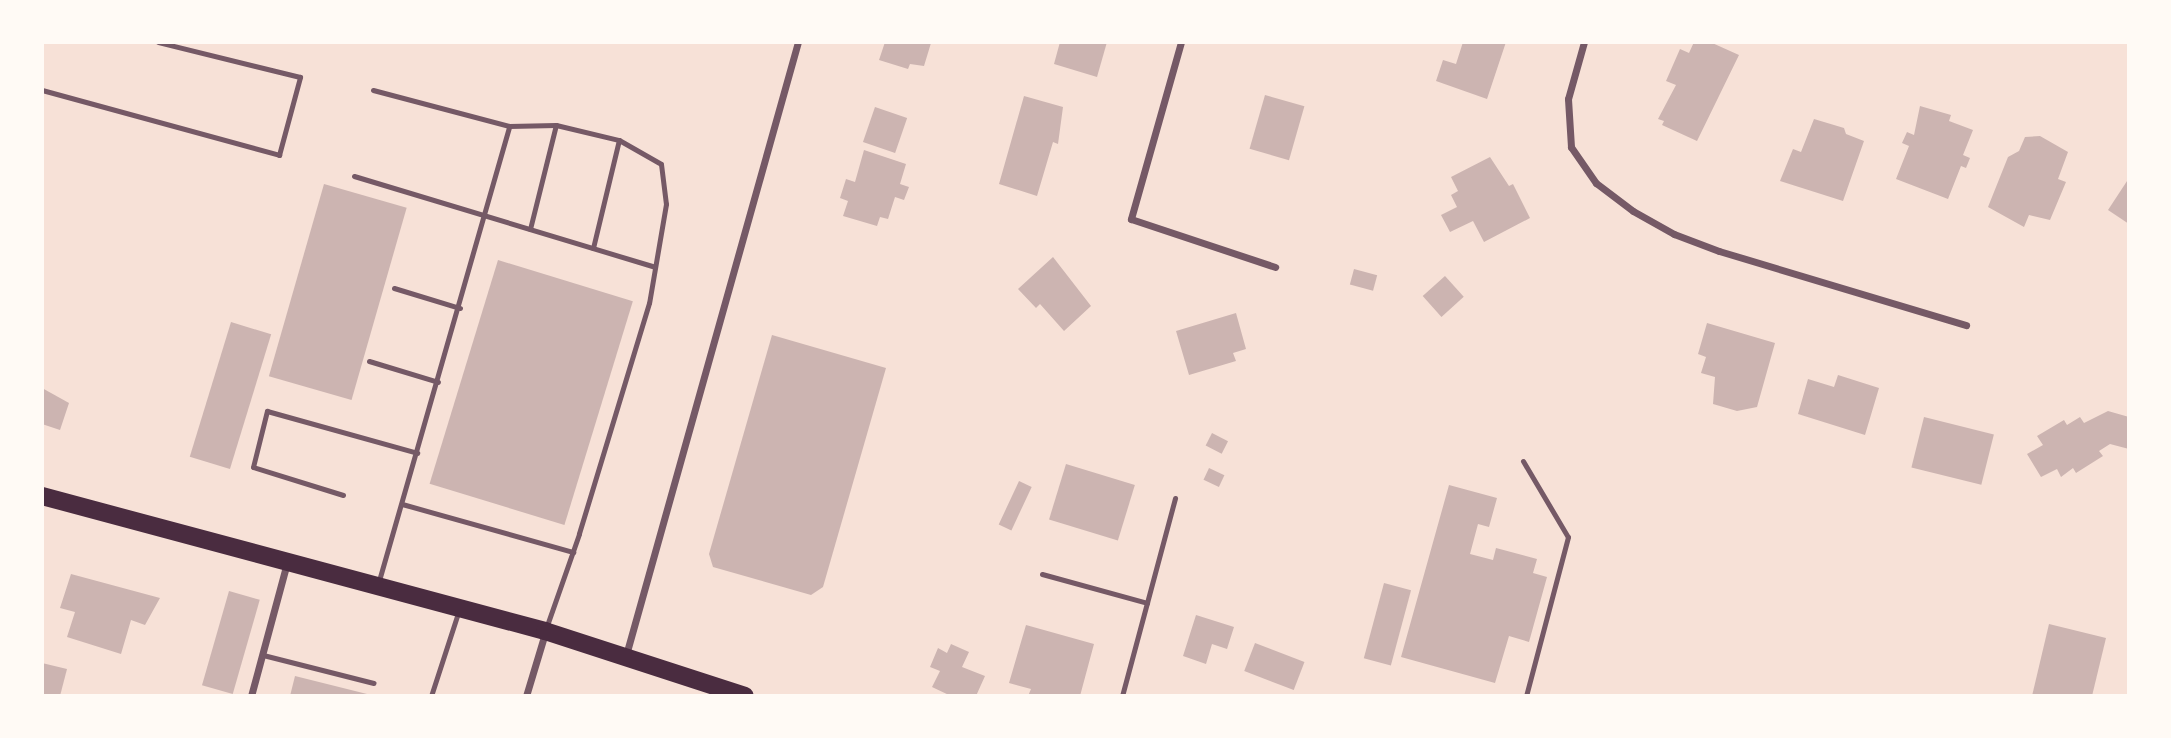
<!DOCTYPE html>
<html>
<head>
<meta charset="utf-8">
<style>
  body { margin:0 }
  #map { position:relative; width:2171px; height:738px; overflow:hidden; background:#f7e1d7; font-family:"Source Sans 3",sans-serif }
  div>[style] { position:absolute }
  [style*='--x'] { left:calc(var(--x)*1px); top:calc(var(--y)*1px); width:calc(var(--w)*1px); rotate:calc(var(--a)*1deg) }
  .building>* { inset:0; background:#ccb4b1; transform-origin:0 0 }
  .service>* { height:5px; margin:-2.5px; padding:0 2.5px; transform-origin:2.5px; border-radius:2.5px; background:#755966 }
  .minor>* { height:7px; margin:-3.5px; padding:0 3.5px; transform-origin:3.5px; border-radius:3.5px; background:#755966 }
  .primary>* { height:18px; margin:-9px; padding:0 9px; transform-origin:9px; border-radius:9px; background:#4a2c40 }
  span { translate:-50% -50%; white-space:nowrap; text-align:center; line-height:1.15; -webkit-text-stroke:6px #fffaf5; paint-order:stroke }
  .frame { position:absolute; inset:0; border:44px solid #fffaf5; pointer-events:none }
</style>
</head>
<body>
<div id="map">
  <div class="building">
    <i style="clip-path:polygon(885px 42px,929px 42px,931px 43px,924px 66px,910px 64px,908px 69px,879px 60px)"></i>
    <i style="clip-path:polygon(1060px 42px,1107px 42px,1097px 77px,1054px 64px)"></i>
    <i style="clip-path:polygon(1463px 42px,1506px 42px,1487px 99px,1436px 81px,1443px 60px,1456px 64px)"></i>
    <i style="clip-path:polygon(1694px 42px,1710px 42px,1739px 55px,1697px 141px,1662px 125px,1664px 121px,1658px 119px,1676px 85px,1666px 81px,1680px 49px,1689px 53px)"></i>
    <i style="left:1265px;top:95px;width:41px;height:56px;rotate:16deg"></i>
    <i style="clip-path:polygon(1024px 96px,1063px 107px,1058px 144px,1053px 142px,1037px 196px,999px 184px)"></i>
    <i style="clip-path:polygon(1920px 106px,1951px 115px,1949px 121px,1973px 130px,1963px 155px,1970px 158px,1966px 168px,1961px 166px,1948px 199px,1896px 179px,1909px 146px,1902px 143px,1907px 132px,1914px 135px)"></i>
    <i style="left:875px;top:107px;width:34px;height:37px;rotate:19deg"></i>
    <i style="clip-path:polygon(1814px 119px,1844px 128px,1846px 134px,1864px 141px,1843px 201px,1780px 181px,1793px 149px,1801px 152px)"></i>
    <i style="clip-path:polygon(2040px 136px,2068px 152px,2058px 179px,2066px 182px,2050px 220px,2029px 215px,2024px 227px,1988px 207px,2008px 157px,2019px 151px,2025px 137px)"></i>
    <i style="clip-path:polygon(864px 150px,906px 164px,900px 184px,909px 187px,904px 200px,895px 197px,888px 219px,880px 217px,877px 226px,843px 216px,848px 201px,840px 198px,846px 179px,855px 182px)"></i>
    <i style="clip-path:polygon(1490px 157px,1509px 186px,1513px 184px,1530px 218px,1484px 242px,1473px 221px,1450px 232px,1441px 215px,1457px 207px,1451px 195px,1458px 191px,1451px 177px)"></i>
    <i style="clip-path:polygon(2129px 178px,2129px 224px,2108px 210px)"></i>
    <i style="left:324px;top:184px;width:86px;height:200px;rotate:16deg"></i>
    <i style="clip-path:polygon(1053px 257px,1091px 306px,1064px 331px,1040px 304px,1036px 308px,1018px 289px)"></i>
    <i style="left:498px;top:260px;width:141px;height:234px;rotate:17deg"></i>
    <i style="left:1354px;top:269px;width:24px;height:16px;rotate:15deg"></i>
    <i style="left:1445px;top:276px;width:28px;height:30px;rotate:48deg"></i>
    <i style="clip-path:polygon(1236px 313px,1246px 349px,1233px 353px,1236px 361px,1189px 375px,1176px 331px)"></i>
    <i style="left:231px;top:322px;width:42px;height:141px;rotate:17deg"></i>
    <i style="clip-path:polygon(1707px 323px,1775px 343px,1757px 407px,1737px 411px,1713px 404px,1715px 377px,1701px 373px,1706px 357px,1698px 354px)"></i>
    <i style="clip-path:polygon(772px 335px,886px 368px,823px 587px,811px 595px,713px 567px,709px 554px)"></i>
    <i style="clip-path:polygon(1838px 375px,1879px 388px,1865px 435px,1798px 414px,1808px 379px,1834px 387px)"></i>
    <i style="clip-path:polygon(42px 388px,69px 403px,60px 430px,42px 424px)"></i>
    <i style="clip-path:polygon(2108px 411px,2129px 417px,2129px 449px,2110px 444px,2099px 451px,2103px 456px,2076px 473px,2073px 468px,2061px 477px,2057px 469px,2041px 477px,2027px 454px,2043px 445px,2037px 436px,2064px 420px,2067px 425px,2080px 417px,2084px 423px)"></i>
    <i style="left:1924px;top:417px;width:72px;height:52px;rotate:14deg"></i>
    <i style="left:1212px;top:433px;width:18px;height:14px;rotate:27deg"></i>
    <i style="left:1066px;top:464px;width:72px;height:58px;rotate:17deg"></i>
    <i style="left:1209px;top:468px;width:17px;height:13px;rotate:25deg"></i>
    <i style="left:1019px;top:481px;width:14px;height:48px;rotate:25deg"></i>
    <i style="clip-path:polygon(1449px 485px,1497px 498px,1489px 527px,1478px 524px,1470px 554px,1493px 560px,1496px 548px,1537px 559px,1533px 573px,1547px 577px,1529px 642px,1509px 636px,1495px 683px,1401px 657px)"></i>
    <i style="clip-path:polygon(71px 574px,160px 598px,145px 625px,131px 620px,121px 654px,67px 637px,75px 612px,60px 608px)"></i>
    <i style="left:1384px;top:583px;width:28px;height:78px;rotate:15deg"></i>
    <i style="left:229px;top:591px;width:32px;height:98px;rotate:16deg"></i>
    <i style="clip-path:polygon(1196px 615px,1234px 627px,1227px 649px,1212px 644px,1206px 664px,1183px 656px)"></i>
    <i style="clip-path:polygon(2049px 624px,2106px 638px,2092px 696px,2032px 696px)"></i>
    <i style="clip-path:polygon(1026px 625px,1094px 644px,1080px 696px,1028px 696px,1031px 689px,1009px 683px)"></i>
    <i style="left:1255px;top:643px;width:53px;height:30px;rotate:21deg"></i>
    <i style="clip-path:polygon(951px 644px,969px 652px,962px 667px,985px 676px,976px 696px,951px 696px,932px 687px,940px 671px,930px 667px,938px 648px,947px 653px)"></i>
    <i style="clip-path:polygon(42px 663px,67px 669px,60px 696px,42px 696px)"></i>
    <i style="clip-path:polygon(295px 676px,371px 695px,371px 696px,290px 696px)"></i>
  </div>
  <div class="service">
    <i style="--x:42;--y:90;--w:246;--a:15.3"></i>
    <i style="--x:279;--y:155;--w:81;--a:-74.9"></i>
    <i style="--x:300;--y:77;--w:146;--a:-166.2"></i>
    <i style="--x:373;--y:90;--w:141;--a:14.8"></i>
    <i style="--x:509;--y:126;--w:47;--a:-1.2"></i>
    <i style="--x:556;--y:125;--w:65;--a:13.4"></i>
    <i style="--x:619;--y:140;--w:48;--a:29.7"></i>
    <i style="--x:661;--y:164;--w:40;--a:82.9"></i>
    <i style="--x:666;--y:204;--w:100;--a:99.7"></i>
    <i style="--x:649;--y:303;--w:241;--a:106.9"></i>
    <i style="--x:579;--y:534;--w:100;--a:109.3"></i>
    <i style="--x:354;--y:176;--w:314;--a:16.8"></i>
    <i style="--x:530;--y:229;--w:107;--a:-76"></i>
    <i style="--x:593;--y:248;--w:111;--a:-76.5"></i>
    <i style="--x:394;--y:288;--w:69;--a:16.9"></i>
    <i style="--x:369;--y:361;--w:72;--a:16.9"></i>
    <i style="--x:1523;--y:461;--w:88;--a:59.4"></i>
    <i style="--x:1568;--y:537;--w:164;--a:104.8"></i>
    <i style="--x:343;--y:495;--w:94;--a:-162.7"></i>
    <i style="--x:253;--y:467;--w:58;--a:-76"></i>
    <i style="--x:267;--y:411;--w:156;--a:15.6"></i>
    <i style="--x:402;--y:504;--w:178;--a:15.7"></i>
    <i style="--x:1042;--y:574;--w:109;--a:15.4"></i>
    <i style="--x:378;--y:584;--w:476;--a:-74"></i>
    <i style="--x:263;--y:655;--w:114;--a:14.2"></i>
    <i style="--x:431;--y:696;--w:87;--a:-72"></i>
    <i style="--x:1122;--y:696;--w:205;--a:-75"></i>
  </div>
  <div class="minor">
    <i style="--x:1181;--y:42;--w:184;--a:105.8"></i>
    <i style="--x:1131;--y:219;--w:152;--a:18.4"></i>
    <i style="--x:1584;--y:42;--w:59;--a:105.7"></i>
    <i style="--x:1568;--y:99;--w:48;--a:86.4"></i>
    <i style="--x:1571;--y:147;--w:44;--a:55.2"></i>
    <i style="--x:1596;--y:183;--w:46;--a:37.1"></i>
    <i style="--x:1633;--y:211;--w:47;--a:29.3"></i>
    <i style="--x:1674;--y:234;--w:48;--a:20.7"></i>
    <i style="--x:1719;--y:251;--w:258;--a:16.7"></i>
    <i style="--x:626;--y:655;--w:637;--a:-74.33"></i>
    <i style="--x:251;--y:696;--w:138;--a:-74.9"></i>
    <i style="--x:526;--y:696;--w:66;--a:-73.2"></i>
  </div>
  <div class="primary">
    <i style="--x:42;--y:496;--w:521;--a:15.02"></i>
    <i style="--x:545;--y:631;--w:210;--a:18"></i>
  </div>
  <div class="frame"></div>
</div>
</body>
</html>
